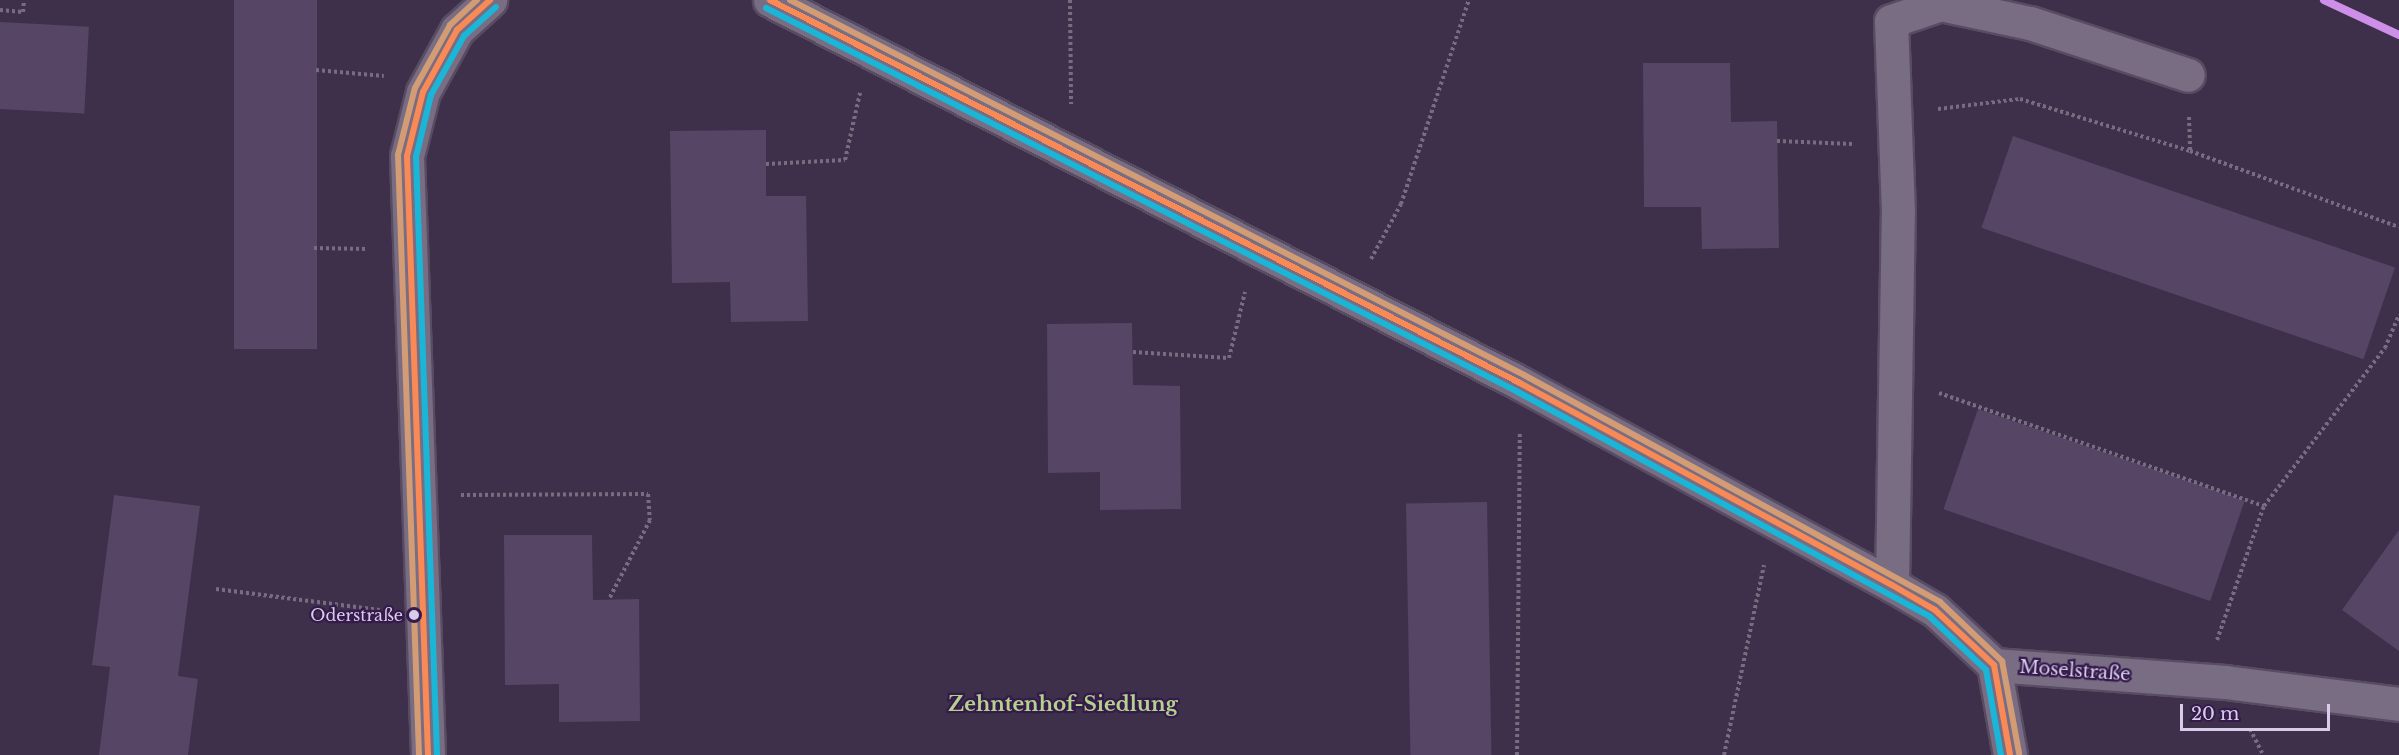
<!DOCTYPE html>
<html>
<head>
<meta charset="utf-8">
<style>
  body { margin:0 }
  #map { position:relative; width:2399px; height:755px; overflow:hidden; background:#3e304b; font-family:"Libre Baskerville",serif }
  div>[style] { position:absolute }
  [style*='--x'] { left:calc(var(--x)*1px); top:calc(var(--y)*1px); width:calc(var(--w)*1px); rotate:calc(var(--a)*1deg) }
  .building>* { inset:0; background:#564565; transform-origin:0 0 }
  .path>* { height:4px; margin-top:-2px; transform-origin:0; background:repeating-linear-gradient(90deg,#776d81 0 3px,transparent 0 6px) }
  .roads { filter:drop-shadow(2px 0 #584c63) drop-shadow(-2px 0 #584c63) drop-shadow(0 2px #584c63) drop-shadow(0 -2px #584c63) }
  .minor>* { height:33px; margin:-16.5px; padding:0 16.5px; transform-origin:16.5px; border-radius:16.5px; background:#796d83 }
  .bus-1>* { height:6px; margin:-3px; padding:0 3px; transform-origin:3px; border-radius:3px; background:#f98a56 }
  .bus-2>* { height:6px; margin:-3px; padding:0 3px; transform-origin:3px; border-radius:3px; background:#1ab6d8 }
  .bus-3>* { height:6px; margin:-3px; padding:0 3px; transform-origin:3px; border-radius:3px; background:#d39c74 }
  .rail-1>* { height:8px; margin:-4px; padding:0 4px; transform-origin:4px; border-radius:4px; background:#ce8fe9 }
  .dots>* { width:16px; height:16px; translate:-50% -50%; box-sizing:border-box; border:3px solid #341b4b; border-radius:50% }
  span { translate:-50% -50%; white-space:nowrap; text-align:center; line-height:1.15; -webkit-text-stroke:4.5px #341b4b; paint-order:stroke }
  .bus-label { font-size:16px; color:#d9ccea }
  .right { translate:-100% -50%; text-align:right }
  .street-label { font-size:18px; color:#d9ccea }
  .neighbourhood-label { font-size:20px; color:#b5d28a; font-weight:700 }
  .scale { position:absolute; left:2180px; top:704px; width:150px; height:27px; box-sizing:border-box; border:3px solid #d9ccea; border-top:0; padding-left:8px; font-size:18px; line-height:21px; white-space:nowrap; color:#d9ccea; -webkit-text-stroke:4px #341b4b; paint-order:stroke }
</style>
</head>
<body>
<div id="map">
  <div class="building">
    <i style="left:234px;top:0;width:83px;height:349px"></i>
    <i style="left:0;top:22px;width:89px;height:87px;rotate:3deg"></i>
    <i style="clip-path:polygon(1643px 63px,1730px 63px,1731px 122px,1777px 121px,1779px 248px,1702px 249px,1701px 207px,1644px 207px)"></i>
    <i style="clip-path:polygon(766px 130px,766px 196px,806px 196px,808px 321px,731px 322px,730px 282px,672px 283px,670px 131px)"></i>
    <i style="left:2013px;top:136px;width:404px;height:97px;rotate:19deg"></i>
    <i style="clip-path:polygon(1132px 323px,1133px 385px,1180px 386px,1181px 509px,1100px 510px,1100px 472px,1048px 473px,1047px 324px)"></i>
    <i style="left:1978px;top:409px;width:282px;height:106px;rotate:19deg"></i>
    <i style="clip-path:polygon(114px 495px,200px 506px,178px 676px,198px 679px,188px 755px,99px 755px,110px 667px,92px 665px)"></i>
    <i style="left:1487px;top:502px;width:253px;height:81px;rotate:89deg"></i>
    <i style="clip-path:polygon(2399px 530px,2399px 651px,2342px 610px)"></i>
    <i style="clip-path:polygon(504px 535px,592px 535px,593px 600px,639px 599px,640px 721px,559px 722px,559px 684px,505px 685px)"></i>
  </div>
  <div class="path">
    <i style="--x:1070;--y:0;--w:104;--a:89.4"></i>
    <i style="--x:0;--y:10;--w:23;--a:5"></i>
    <i style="--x:23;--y:12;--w:12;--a:-85"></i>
    <i style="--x:316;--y:70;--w:68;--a:5"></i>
    <i style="--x:1938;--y:109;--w:83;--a:-7"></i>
    <i style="--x:2020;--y:99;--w:178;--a:17"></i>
    <i style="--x:2189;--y:117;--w:34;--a:88"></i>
    <i style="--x:2190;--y:151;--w:222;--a:20"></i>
    <i style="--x:1777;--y:141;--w:75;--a:2.3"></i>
    <i style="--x:766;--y:164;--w:79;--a:-2.9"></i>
    <i style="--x:845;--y:160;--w:69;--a:-77.4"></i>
    <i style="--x:314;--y:248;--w:53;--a:1.1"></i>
    <i style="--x:1371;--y:259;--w:63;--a:-61.4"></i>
    <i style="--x:1401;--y:204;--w:215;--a:-71.6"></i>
    <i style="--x:1133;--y:352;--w:96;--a:3.6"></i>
    <i style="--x:1229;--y:358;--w:68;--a:-76.4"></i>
    <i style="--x:1939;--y:393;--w:344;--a:19.2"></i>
    <i style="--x:461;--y:495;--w:187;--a:-0.3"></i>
    <i style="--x:648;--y:494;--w:26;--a:86"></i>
    <i style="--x:650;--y:520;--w:89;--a:117.4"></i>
    <i style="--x:216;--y:589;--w:165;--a:7.3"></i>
    <i style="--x:2217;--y:640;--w:142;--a:-70.7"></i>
    <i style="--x:2264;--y:506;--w:199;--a:-52.6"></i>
    <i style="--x:2385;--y:348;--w:36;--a:-67"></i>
    <i style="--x:2250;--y:729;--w:29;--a:63"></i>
    <i style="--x:1517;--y:755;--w:323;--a:-89.5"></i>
    <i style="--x:1724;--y:755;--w:194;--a:-78.1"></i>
  </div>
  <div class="roads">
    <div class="minor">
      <i style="--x:770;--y:0;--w:842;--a:27.05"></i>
      <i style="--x:1520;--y:383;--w:423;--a:28.5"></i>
      <i style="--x:1892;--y:585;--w:50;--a:30.2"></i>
      <i style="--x:1935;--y:610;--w:81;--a:43"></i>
      <i style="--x:1994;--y:665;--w:232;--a:4.2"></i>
      <i style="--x:2225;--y:682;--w:175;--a:7.2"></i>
      <i style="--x:1892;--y:585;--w:373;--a:-89.1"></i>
      <i style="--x:1898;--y:212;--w:191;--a:-92.1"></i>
      <i style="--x:1891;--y:21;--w:53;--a:-18.8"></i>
      <i style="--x:1941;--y:4;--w:91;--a:12.1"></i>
      <i style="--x:2030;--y:23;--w:166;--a:18.2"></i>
      <i style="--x:1994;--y:665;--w:91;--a:79.9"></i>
      <i style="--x:428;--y:755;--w:599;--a:-92.01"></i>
      <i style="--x:407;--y:156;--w:66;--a:-76"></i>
      <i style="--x:423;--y:92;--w:71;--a:-61.3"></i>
      <i style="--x:457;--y:30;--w:45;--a:-42.3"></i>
    </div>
  </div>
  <div class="bus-1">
    <i style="--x:770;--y:0;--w:842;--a:27.05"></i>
    <i style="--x:1520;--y:383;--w:423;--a:28.5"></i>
    <i style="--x:1892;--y:585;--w:50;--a:30.2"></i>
    <i style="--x:1935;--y:610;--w:81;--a:43"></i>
    <i style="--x:1994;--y:665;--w:91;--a:79.9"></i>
    <i style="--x:428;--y:755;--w:599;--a:-92.01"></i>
    <i style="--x:407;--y:156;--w:66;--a:-76"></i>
    <i style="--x:423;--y:92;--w:71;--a:-61.3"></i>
    <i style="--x:457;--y:30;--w:45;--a:-42.3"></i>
  </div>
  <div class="bus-2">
    <i style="--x:766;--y:8;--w:842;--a:27.05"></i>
    <i style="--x:1516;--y:391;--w:472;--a:28.6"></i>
    <i style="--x:1930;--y:617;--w:77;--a:43.4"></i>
    <i style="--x:1986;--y:670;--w:86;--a:80"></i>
    <i style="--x:437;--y:755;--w:598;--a:-92.01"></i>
    <i style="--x:416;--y:157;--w:64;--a:-76.4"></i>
    <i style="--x:431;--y:95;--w:68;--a:-60.8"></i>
    <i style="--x:464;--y:36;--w:43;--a:-42.2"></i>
  </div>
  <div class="bus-3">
    <i style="--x:790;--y:0;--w:824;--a:27.06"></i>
    <i style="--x:1524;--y:375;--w:474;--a:28.6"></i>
    <i style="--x:1940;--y:602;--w:86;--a:43.6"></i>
    <i style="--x:2002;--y:661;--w:94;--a:79.5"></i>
    <i style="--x:419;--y:755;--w:600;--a:-92"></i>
    <i style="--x:398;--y:155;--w:69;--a:-75.8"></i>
    <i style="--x:415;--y:88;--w:72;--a:-60.9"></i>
    <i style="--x:450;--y:25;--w:37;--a:-43"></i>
  </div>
  <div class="rail-1">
    <i style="--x:2324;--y:0;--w:83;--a:25"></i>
  </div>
  <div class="dots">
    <i style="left:414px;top:615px;background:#d9ccea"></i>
  </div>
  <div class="bus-label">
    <span class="right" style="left:403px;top:615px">Oderstraße</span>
  </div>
  <div class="street-label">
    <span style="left:2075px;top:671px;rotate:4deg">Moselstraße</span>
  </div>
  <div class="neighbourhood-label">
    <span style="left:1063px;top:704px">Zehntenhof-Siedlung</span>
  </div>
  <div class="scale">20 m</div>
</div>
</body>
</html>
